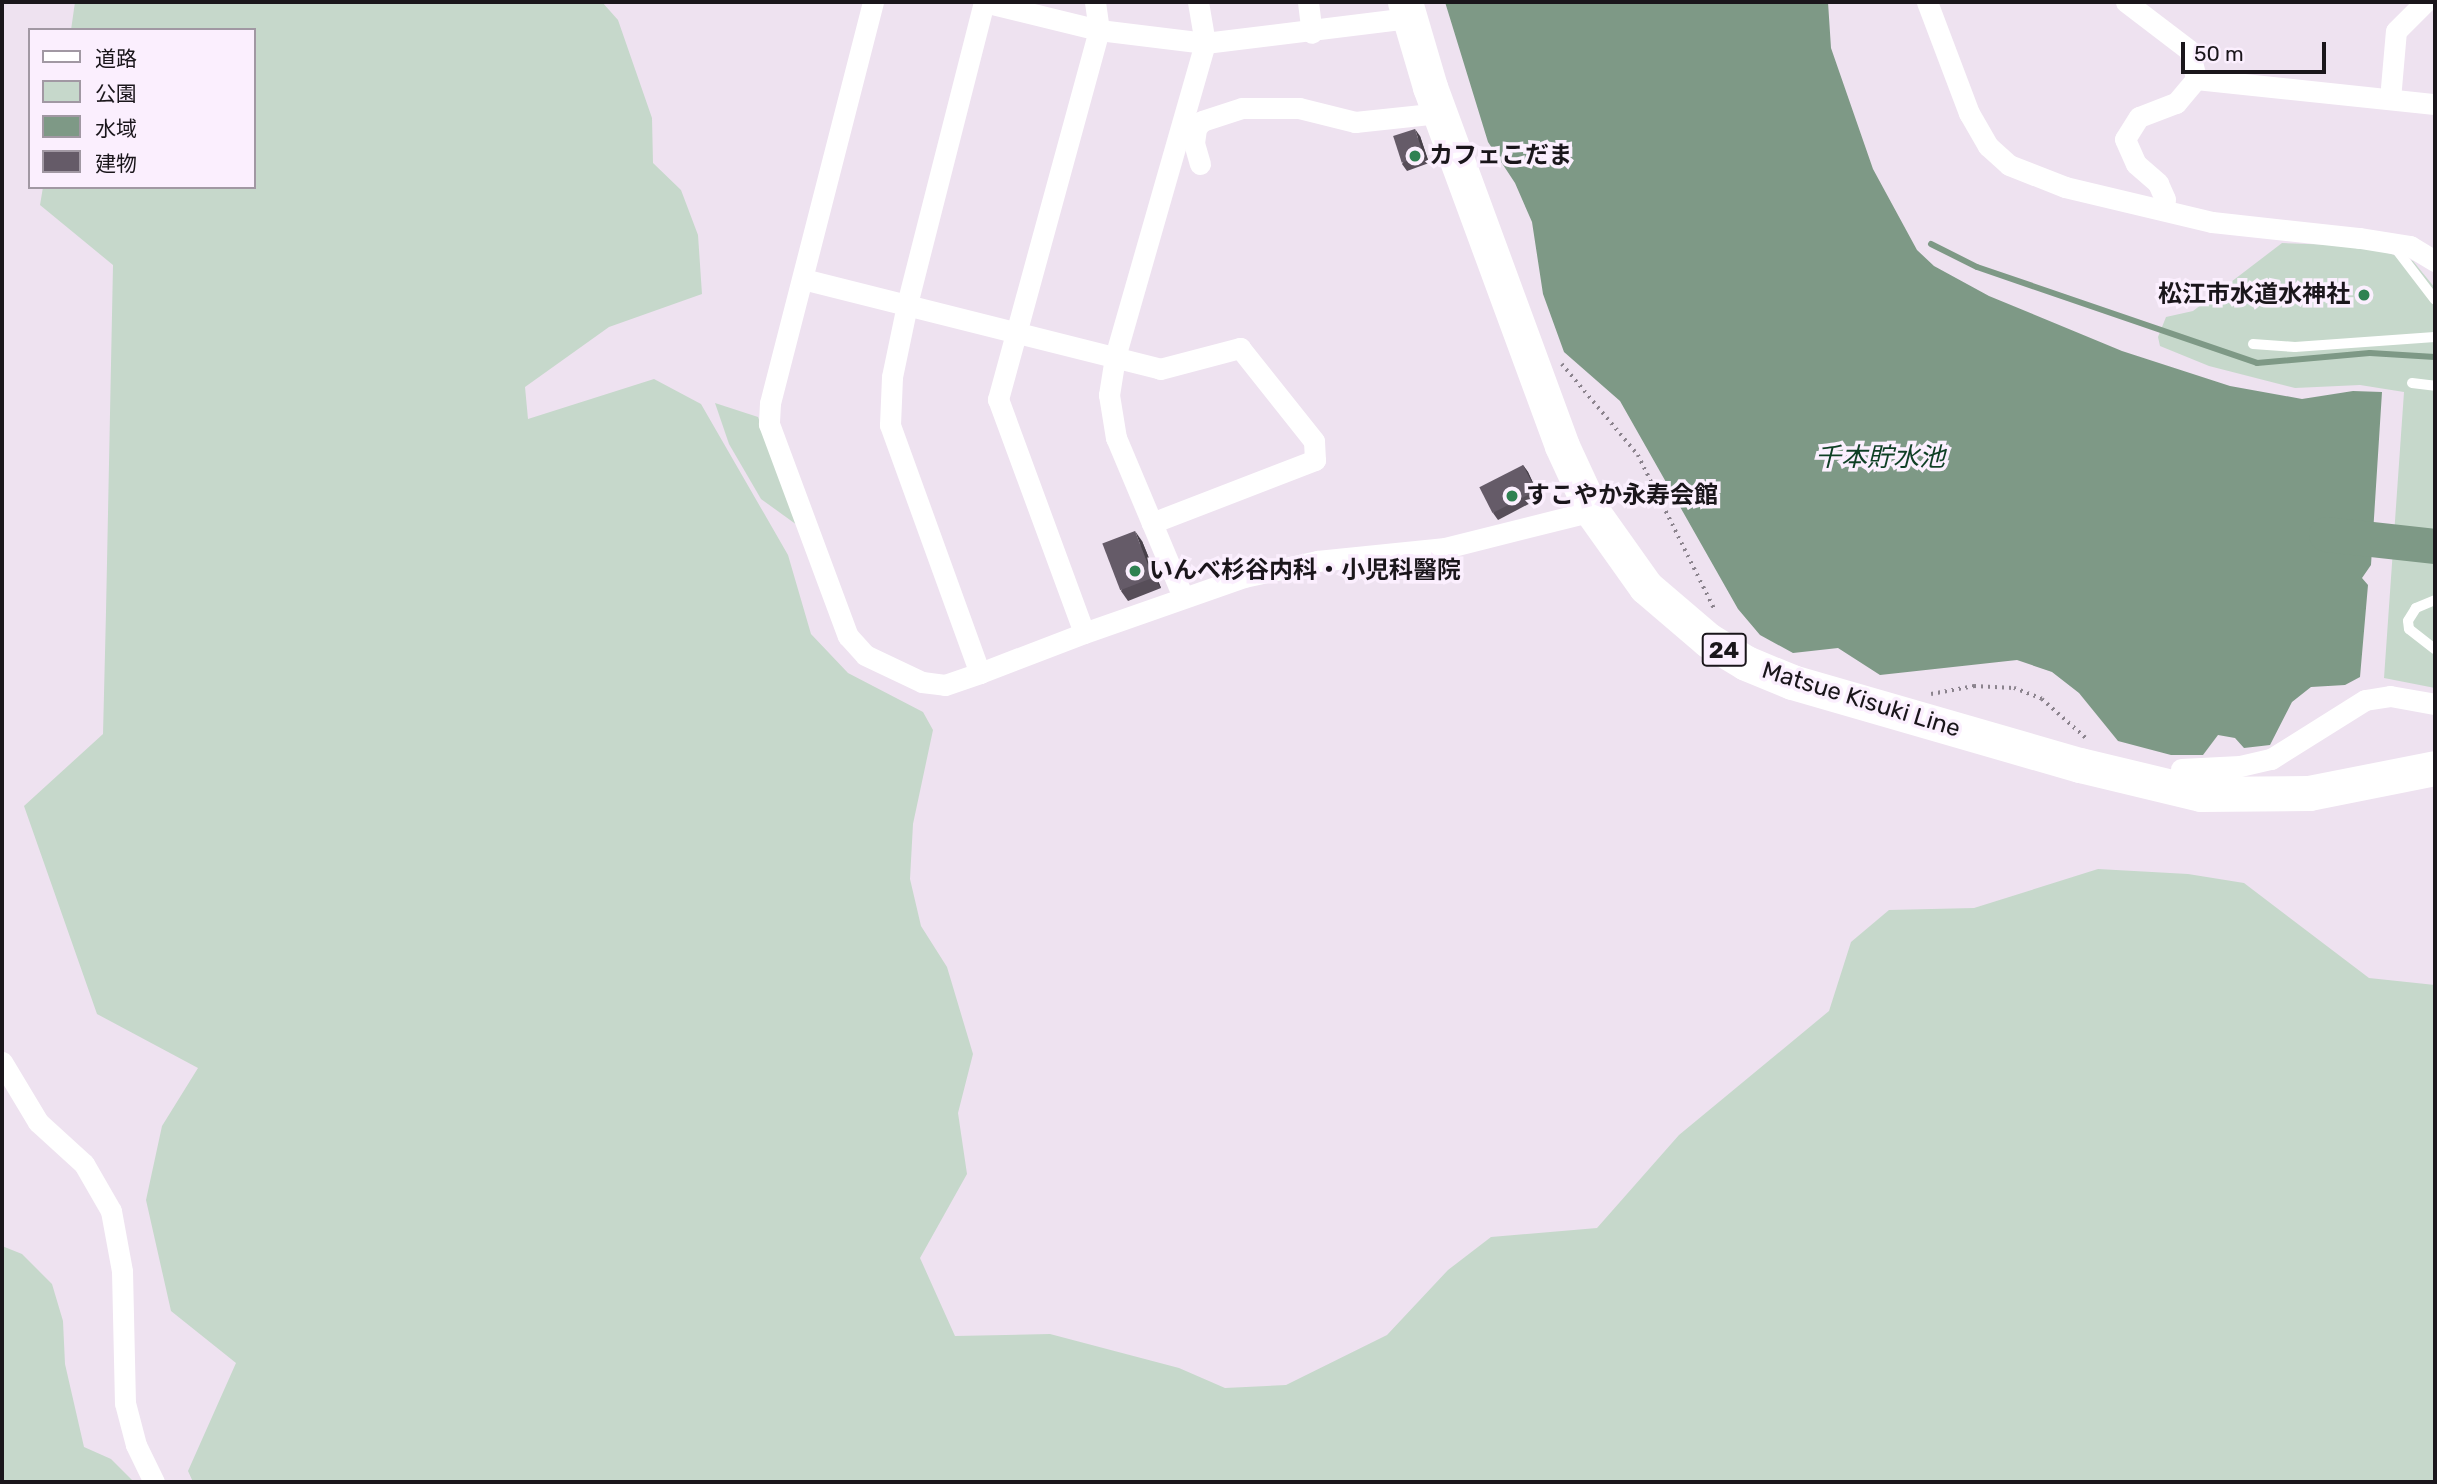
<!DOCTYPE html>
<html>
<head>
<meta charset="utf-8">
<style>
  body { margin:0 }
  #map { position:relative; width:2437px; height:1484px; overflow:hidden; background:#eee2f0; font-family:Rubik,"Noto Sans JP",sans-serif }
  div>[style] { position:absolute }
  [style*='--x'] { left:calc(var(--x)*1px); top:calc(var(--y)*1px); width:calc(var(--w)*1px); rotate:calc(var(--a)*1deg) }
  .green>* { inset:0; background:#c6d8cb }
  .water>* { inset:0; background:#7e9986 }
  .stream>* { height:6px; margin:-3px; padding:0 3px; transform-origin:3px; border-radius:3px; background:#7e9986 }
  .river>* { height:35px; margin:-17.5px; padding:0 17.5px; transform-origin:17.5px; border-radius:17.5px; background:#7e9986 }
  .path>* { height:3.5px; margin-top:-1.75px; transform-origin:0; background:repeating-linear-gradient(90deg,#8b838d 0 2px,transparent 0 7px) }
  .service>* { height:10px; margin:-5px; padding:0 5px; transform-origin:5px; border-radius:5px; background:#fff }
  .minor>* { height:21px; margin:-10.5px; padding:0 10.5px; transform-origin:10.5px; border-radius:10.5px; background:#fff }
  .primary>* { height:35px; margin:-17.5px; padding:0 17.5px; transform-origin:17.5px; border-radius:17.5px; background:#fff }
  .wall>* { inset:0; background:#574e59 }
  .shaded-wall>* { inset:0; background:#474049 }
  .building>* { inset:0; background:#655b68; transform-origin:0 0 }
  .dots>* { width:19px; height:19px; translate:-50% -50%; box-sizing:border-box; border:4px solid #fbeffe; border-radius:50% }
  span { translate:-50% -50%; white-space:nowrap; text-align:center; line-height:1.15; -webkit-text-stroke:7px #fbeffe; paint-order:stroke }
  .shield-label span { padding:2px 5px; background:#fbeffe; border:2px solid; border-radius:5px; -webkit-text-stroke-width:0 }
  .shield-label { font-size:23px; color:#1a161b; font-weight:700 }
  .poi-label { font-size:24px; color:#1a161b; font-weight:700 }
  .left { translate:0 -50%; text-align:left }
  .right { translate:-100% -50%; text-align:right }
  .street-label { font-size:24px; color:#1a161b }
  .water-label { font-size:26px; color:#0e3f24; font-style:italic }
  .frame { position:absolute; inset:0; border:4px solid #1a161b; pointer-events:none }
  .legend { position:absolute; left:28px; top:28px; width:228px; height:161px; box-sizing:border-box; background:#fbeffe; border:2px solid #a198a3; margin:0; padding:9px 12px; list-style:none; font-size:21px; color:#1a161b }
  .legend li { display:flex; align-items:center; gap:14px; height:35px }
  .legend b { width:35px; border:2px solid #a198a3 }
  .scale { position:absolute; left:2181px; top:42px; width:145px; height:32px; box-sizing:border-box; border:4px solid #1a161b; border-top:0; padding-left:9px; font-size:21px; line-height:24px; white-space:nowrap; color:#1a161b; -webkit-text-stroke:5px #fbeffe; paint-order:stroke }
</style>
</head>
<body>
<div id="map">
  <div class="green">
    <i style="clip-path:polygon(75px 2px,602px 2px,618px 20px,652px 118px,653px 163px,681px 190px,698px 235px,702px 294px,609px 327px,525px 387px,528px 419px,654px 379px,701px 404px,788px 555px,811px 634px,848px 673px,923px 712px,933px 730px,913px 824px,910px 879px,921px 926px,947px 967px,973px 1054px,958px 1113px,967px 1174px,920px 1258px,955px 1336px,1050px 1334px,1179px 1368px,1225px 1388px,1286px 1385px,1387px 1335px,1448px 1270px,1491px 1237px,1597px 1228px,1679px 1135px,1829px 1011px,1851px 942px,1889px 910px,1974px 908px,2098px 869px,2188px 874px,2244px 883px,2369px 978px,2435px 985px,2435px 1482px,193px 1482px,188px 1471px,236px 1363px,171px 1311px,146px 1200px,162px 1126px,198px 1068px,97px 1014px,24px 806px,103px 734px,106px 612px,113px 265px,40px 205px,43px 187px,254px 187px,254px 30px,71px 30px)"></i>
    <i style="clip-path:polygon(2282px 243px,2366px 246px,2413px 261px,2435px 288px,2435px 688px,2384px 678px,2404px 392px,2360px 385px,2295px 388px,2209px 366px,2160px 346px,2158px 337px,2166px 317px,2193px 311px)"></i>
    <i style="clip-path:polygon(715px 403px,758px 417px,797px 525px,761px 499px,729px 444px)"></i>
    <i style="clip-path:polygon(2px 1246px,22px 1254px,52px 1284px,63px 1321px,65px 1364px,84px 1447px,111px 1459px,134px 1482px,2px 1482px)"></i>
  </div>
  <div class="water">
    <i style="clip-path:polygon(1445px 2px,1828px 2px,1831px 48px,1873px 169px,1917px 250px,1934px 266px,1989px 296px,2122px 351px,2230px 386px,2302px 399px,2353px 391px,2382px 392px,2371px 565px,2362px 578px,2368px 585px,2360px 677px,2345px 685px,2311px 687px,2292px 702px,2270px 745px,2244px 748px,2235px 738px,2218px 735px,2203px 755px,2171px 755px,2118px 741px,2079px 693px,2052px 672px,2017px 660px,1880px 675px,1838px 648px,1793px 653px,1760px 635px,1738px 609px,1620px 401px,1564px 352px,1543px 294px,1532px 222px,1515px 183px,1488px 142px)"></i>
  </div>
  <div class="stream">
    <i style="--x:1931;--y:244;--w:51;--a:26.6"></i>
    <i style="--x:1977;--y:267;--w:296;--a:18.9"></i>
    <i style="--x:2257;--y:363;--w:113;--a:-5.1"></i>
    <i style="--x:2370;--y:353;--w:65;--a:3.5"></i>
  </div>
  <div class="river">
    <i style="--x:2326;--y:534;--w:110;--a:6.3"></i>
  </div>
  <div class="path">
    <i style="--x:1562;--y:364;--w:119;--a:50.1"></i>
    <i style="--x:1638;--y:455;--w:171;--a:63.6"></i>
    <i style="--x:1931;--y:694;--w:44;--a:-10.5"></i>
    <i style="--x:1974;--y:686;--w:40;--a:2.9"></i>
    <i style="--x:2014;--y:688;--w:30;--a:21"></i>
    <i style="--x:2042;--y:699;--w:60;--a:41.6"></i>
  </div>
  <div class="service">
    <i style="--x:2393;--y:245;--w:69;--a:52.6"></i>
    <i style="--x:2253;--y:344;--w:42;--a:4.1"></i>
    <i style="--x:2295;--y:347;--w:140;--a:-4.1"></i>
    <i style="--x:2412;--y:383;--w:23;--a:7"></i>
    <i style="--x:2435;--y:600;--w:21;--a:157"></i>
    <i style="--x:2416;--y:608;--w:15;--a:122"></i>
    <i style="--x:2408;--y:621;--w:8;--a:83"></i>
    <i style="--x:2409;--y:629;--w:33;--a:38"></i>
  </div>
  <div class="minor">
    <i style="--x:873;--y:2;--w:414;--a:104.4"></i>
    <i style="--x:770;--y:403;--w:21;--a:93"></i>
    <i style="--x:769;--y:424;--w:226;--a:69.6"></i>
    <i style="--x:848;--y:636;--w:25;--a:48"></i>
    <i style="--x:865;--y:655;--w:63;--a:25.3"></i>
    <i style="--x:922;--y:682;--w:23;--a:7"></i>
    <i style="--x:945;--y:685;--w:37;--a:-19"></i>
    <i style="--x:984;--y:2;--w:313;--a:104.3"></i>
    <i style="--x:907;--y:305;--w:74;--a:101.8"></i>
    <i style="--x:892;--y:377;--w:48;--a:92.4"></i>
    <i style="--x:890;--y:425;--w:264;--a:70.1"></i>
    <i style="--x:980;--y:673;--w:111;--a:-21"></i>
    <i style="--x:984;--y:2;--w:118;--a:13.7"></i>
    <i style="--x:1099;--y:30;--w:107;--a:7"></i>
    <i style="--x:1205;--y:43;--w:205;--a:-7"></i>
    <i style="--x:1095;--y:2;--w:28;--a:82"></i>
    <i style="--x:1099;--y:30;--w:383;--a:105.3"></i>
    <i style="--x:998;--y:399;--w:249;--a:69.8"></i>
    <i style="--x:1084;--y:633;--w:170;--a:-19.3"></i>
    <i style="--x:1244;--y:577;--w:75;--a:-12.4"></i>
    <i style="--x:1317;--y:561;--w:129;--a:-5.8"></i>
    <i style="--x:1445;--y:548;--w:152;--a:-14.1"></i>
    <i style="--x:1308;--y:2;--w:31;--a:83"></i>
    <i style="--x:1927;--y:2;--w:119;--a:69.3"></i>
    <i style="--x:1969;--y:113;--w:38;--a:60"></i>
    <i style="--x:1988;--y:146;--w:28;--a:42"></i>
    <i style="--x:2009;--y:165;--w:60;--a:21.4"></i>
    <i style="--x:2065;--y:187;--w:151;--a:13.4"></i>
    <i style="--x:2212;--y:222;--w:149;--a:6.2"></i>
    <i style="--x:2360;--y:238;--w:51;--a:9.1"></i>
    <i style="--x:2410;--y:246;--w:29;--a:31"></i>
    <i style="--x:2126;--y:2;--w:79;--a:37.3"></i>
    <i style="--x:2189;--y:50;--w:30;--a:76"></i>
    <i style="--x:2196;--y:79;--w:240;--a:6"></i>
    <i style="--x:2390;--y:99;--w:68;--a:-85"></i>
    <i style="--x:2396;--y:31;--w:41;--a:-45"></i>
    <i style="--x:1200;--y:164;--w:22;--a:-106"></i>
    <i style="--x:1194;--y:143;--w:15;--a:-82"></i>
    <i style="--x:1196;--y:128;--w:9;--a:-49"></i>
    <i style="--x:1202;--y:121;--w:42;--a:-18"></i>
    <i style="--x:1242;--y:108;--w:57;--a:0"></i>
    <i style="--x:1299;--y:108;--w:58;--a:14"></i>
    <i style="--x:1355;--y:122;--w:84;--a:-6.1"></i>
    <i style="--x:2163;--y:210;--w:11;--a:-80"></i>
    <i style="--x:2165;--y:199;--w:17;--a:-114"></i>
    <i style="--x:2158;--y:183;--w:29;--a:-139"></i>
    <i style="--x:2136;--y:164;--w:27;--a:-114"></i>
    <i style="--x:2125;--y:139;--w:26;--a:-58"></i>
    <i style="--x:2139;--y:117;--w:40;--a:-21"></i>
    <i style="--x:2176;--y:103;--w:31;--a:-50"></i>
    <i style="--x:803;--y:279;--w:368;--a:14.1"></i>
    <i style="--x:1160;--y:369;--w:83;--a:-14.7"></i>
    <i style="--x:1240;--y:348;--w:119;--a:51.5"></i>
    <i style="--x:1314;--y:441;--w:19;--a:87"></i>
    <i style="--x:1315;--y:460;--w:175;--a:158.9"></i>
    <i style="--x:1183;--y:597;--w:173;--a:-112.8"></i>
    <i style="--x:1116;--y:438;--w:44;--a:-99.2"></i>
    <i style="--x:1109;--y:395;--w:38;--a:-81"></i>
    <i style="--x:1115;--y:357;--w:327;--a:-74"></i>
    <i style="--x:1205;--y:43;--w:42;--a:-99.7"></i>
    <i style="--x:2181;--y:769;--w:59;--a:-2.9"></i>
    <i style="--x:2240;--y:766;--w:32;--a:-13"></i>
    <i style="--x:2271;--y:759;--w:111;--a:-32.1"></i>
    <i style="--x:2365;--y:700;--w:25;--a:-9"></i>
    <i style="--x:2390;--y:696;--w:46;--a:10.1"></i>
    <i style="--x:2;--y:1062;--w:70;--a:59"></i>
    <i style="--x:38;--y:1122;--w:62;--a:42.4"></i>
    <i style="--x:84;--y:1164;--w:54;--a:60.1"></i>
    <i style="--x:111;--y:1211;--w:61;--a:79.6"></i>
    <i style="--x:122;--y:1271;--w:132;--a:88.7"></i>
    <i style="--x:125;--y:1403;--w:43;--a:75.3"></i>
    <i style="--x:136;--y:1445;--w:41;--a:64.1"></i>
  </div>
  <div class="primary">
    <i style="--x:1405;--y:2;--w:89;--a:73.6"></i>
    <i style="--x:1430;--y:87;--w:382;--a:69.8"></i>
    <i style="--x:1562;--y:446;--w:72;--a:65.2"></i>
    <i style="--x:1592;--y:511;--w:93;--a:54.6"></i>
    <i style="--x:1646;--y:587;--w:82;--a:40.5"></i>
    <i style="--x:1708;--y:640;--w:44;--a:31.2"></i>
    <i style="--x:1746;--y:663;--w:50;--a:22.4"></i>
    <i style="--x:1792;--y:682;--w:300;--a:16.1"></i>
    <i style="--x:2080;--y:765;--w:124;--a:13.5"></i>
    <i style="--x:2201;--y:794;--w:108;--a:-0.5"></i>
    <i style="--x:2309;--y:793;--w:128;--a:-11.2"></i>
  </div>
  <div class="wall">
    <i style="clip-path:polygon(1420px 136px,1429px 163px,1407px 171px,1402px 164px)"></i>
    <i style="clip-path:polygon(1523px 465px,1528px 472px,1540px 498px,1498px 520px,1493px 513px)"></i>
    <i style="clip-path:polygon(1142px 541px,1161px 588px,1128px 601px,1121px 591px)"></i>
  </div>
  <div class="shaded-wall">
    <i style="clip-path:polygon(1415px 129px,1420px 136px,1429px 163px,1424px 156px)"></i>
    <i style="clip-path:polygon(1523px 465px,1528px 472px,1540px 498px,1536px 491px)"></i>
    <i style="clip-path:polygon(1135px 531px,1142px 541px,1161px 588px,1153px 578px)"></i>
  </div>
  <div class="building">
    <i style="left:1415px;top:129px;width:28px;height:23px;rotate:72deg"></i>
    <i style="left:1523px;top:465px;width:29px;height:49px;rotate:63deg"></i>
    <i style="left:1135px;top:531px;width:50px;height:35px;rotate:69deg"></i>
  </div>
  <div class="dots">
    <i style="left:1415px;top:156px;background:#2f8152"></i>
    <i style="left:2364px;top:295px;background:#2f8152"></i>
    <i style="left:1512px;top:496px;background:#2f8152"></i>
    <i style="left:1135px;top:571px;background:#2f8152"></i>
  </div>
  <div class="shield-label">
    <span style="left:1724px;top:650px">24</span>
  </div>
  <div class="poi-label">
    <span class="left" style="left:1429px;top:156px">カフェこだま</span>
    <span class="right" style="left:2350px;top:295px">松江市水道水神社</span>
    <span class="left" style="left:1526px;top:496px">すこやか永寿会館</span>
    <span class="left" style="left:1149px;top:571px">いんべ杉谷内科・小児科醫院</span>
  </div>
  <div class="street-label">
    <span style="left:1861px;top:700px;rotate:17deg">Matsue Kisuki Line</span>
  </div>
  <div class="water-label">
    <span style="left:1880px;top:458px">千本貯水池</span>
  </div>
  <div class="frame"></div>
  <ul class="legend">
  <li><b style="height:9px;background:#fff"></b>道路</li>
  <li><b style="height:19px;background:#c6d8cb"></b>公園</li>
  <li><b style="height:19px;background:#7e9986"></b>水域</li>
  <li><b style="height:19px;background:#655b68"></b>建物</li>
  </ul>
  <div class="scale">50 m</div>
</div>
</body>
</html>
